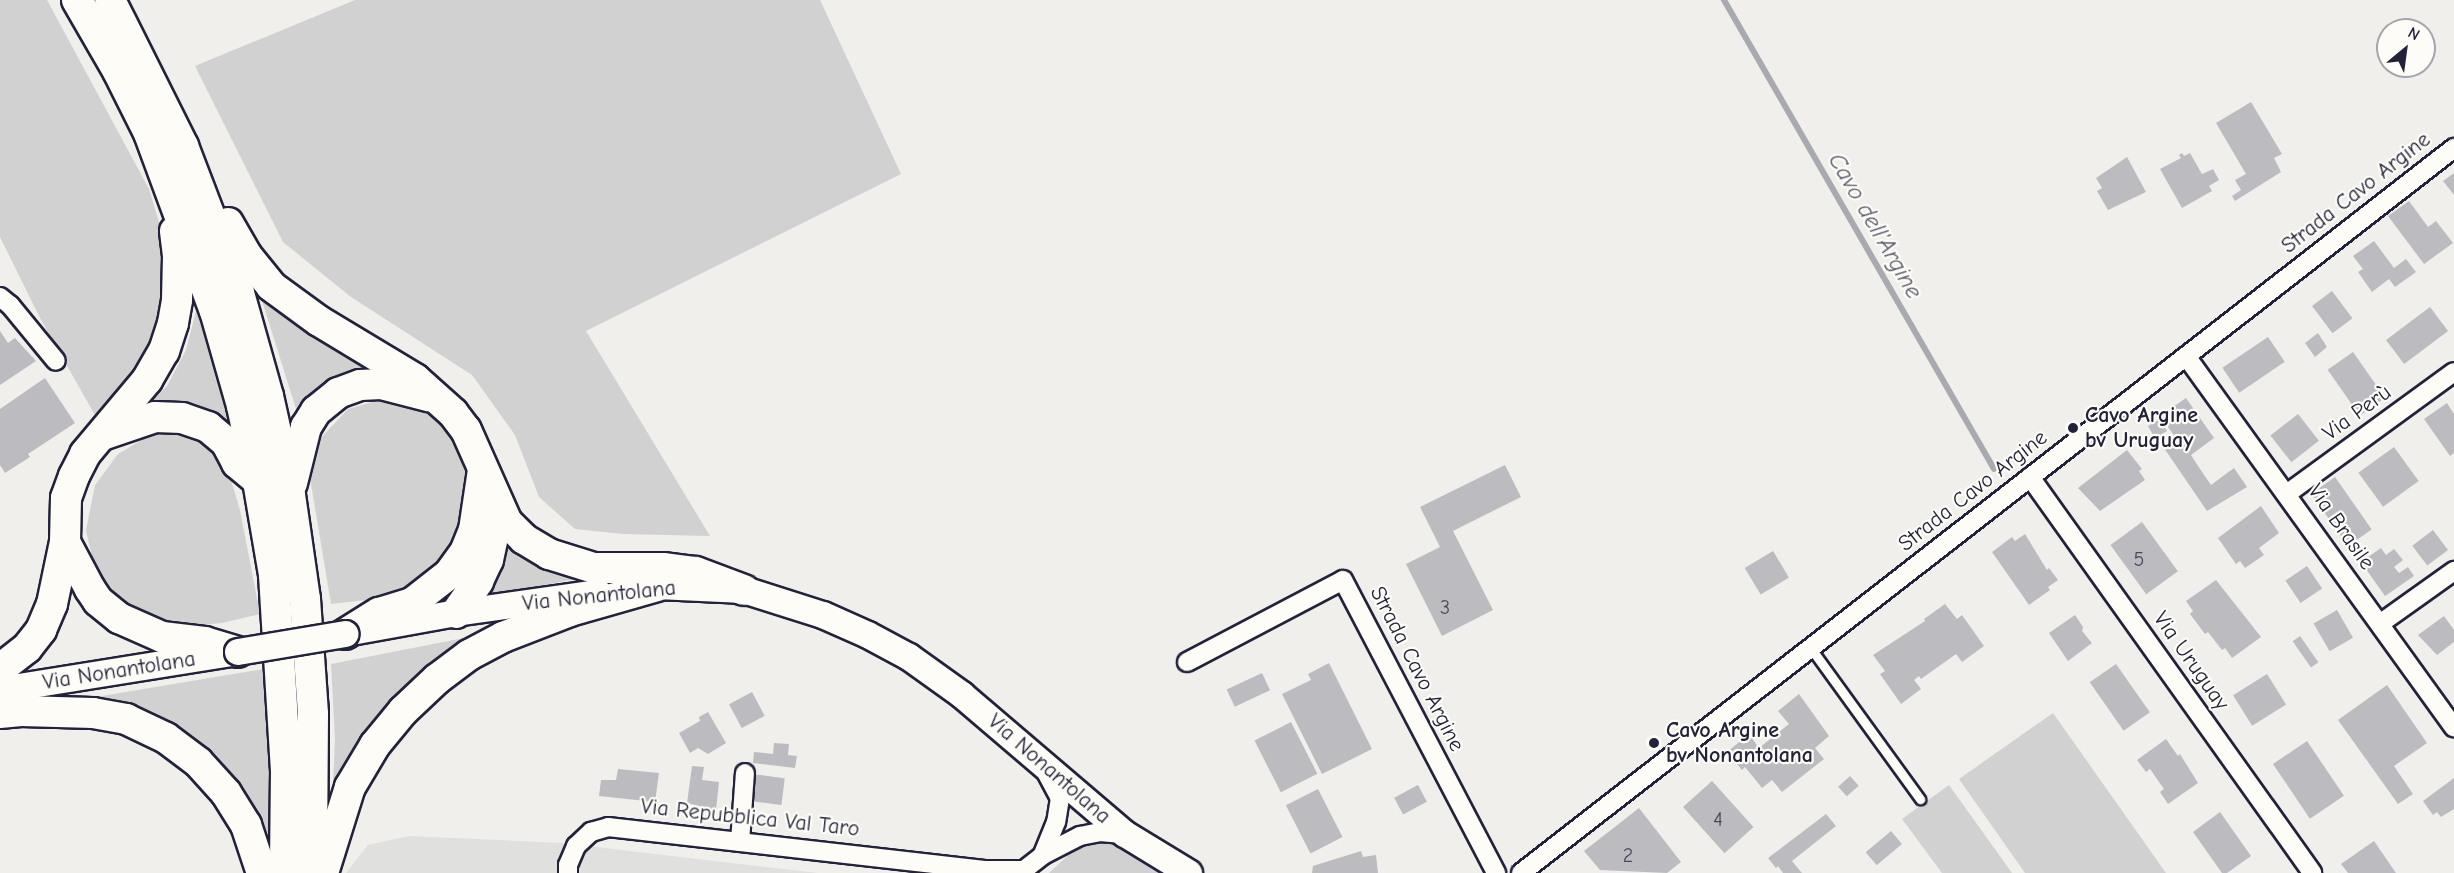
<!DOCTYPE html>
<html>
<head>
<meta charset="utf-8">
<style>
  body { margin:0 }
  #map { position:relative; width:2454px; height:873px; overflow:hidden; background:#f0efec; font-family:"Comic Neue",sans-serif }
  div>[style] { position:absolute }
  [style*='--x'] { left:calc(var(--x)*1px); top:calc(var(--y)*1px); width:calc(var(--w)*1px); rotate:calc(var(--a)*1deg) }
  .built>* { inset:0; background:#e0e0df }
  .green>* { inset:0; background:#d2d1d1 }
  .stream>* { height:6px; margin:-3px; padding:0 3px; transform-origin:3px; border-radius:3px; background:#a9a9b0 }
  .building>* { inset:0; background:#bcbcc0; transform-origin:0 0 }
  .roads { filter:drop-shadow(2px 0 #22223b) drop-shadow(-2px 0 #22223b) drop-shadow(0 2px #22223b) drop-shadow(0 -2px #22223b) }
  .service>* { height:9px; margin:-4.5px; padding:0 4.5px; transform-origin:4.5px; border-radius:4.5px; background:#fdfcf7 }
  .minor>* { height:18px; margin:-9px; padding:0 9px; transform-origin:9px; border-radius:9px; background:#fdfcf7 }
  .secondary>* { height:26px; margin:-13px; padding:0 13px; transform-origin:13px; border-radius:13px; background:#fdfcf7 }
  .trunk>* { height:30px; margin:-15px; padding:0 15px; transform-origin:15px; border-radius:15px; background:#fdfcf7 }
  .bridges { filter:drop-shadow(2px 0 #22223b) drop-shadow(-2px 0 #22223b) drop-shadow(0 2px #22223b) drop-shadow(0 -2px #22223b) }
  .secondary-bridge>* { height:26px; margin:-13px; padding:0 13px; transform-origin:13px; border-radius:13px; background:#fdfcf7 }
  .dots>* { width:16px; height:16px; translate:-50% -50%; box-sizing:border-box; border:3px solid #fdfcf7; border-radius:50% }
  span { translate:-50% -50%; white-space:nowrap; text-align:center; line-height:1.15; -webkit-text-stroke:4.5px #fdfcf7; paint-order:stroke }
  .number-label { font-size:20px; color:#48485c }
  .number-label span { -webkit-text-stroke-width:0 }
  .street-label { font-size:22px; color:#22223b }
  .poi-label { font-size:22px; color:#22223b; font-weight:700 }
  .left { translate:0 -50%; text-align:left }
  .water-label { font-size:24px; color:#58586a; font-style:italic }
  .north { position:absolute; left:2376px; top:18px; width:60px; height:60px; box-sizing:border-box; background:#fdfcf7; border:2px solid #a5a5ac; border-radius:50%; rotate:29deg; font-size:16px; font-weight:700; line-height:24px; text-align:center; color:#22223b }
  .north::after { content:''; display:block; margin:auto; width:21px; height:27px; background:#22223b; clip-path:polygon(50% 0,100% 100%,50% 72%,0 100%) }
</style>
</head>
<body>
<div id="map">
  <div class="built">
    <i style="clip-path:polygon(409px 836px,562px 843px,818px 873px,346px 873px,368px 845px)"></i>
  </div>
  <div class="green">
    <i style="clip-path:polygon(0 0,47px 0,149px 189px,170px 259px,163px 326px,139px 376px,100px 424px,40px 318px,0 237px)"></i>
    <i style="clip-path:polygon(355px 0,820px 0,901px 174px,586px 331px,710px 536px,623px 534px,575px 529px,539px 497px,515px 435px,472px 375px,351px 297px,283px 242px,195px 66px)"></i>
    <i style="clip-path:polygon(259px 291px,403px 381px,301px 425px)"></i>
    <i style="clip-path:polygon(196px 311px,215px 362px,234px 435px,140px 413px,167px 386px,186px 350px)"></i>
    <i style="clip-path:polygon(386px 398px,425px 410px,457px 439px,476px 481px,458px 553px,411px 595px,331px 604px,309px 472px,317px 442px,348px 409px)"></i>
    <i style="clip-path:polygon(155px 432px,194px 434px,224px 457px,240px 510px,260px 614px,222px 623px,168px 628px,130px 612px,96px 575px,86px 530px,95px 485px,118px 454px)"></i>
    <i style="clip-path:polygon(510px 535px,581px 578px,491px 595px,506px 557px)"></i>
    <i style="clip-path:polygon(515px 628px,397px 712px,331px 828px,335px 739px,331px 664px)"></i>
    <i style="clip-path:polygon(270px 668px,276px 861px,256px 812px,200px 751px,66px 702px)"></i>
    <i style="clip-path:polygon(2053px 713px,2166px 873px,2025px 873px,1959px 779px)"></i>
    <i style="clip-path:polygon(1949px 785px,2012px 873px,1942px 873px,1902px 819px)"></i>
    <i style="clip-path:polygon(1094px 842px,1110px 842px,1162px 873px,1049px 873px,1077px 847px)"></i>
  </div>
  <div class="stream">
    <i style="--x:1724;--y:0;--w:541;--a:60.07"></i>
  </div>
  <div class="building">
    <i style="clip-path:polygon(2251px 102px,2282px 154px,2274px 158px,2281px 172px,2235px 201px,2232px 196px,2241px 190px,2235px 180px,2246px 174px,2216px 123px)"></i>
    <i style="clip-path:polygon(2182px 153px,2184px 156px,2190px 153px,2202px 174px,2213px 169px,2219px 180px,2209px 186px,2212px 191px,2182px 208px,2160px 169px,2181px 158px,2179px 155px)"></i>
    <i style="clip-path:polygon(2127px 157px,2146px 192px,2108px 210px,2097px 191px,2102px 188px,2096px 178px)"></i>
    <i style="clip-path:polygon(2454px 173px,2454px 195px,2443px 181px)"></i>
    <i style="clip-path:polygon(2409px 201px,2428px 227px,2436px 221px,2453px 243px,2424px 264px,2388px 216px)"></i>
    <i style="clip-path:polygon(2374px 241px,2394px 268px,2406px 259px,2416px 272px,2395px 287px,2389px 279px,2372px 292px,2358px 272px,2363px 269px,2353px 256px)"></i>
    <i style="left:2332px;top:291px;width:34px;height:25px;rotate:53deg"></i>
    <i style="left:2430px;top:307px;width:30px;height:55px;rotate:53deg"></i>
    <i style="clip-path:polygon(0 331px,8px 343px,15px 338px,36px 361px,0 385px)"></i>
    <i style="clip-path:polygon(2318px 333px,2327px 347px,2315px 357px,2305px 343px)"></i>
    <i style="left:2268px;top:337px;width:30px;height:55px;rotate:56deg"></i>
    <i style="left:2353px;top:352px;width:56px;height:31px;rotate:55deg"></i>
    <i style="clip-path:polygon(45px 378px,75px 423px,28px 454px,30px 457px,5px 473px,0 465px,0 409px)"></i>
    <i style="clip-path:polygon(2186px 398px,2214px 438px,2191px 455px,2198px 466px,2211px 485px,2234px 468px,2247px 487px,2207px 511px,2164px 448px,2168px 443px,2172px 447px,2178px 441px,2160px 416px)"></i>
    <i style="clip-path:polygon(2447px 403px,2454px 414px,2454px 453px,2450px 456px,2424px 419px)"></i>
    <i style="left:2298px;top:414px;width:34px;height:35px;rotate:52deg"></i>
    <i style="left:2160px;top:419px;width:14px;height:14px;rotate:60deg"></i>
    <i style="left:2394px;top:447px;width:42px;height:44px;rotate:54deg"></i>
    <i style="clip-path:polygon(2127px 450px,2142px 469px,2139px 471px,2145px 480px,2100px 511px,2078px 488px)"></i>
    <i style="clip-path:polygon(1505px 465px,1521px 497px,1453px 531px,1493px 610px,1442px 636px,1406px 564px,1440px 547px,1420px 507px)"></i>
    <i style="left:2335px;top:477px;width:64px;height:29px;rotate:55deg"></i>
    <i style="clip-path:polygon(2261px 506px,2279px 533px,2259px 548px,2264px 555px,2245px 568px,2240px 561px,2236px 564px,2218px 538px)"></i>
    <i style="left:2142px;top:522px;width:61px;height:39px;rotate:54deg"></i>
    <i style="left:2433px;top:530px;width:25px;height:26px;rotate:53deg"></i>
    <i style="clip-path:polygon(2025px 534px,2047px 570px,2049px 568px,2058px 580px,2048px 587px,2050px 590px,2029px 605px,1992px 552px,2012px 537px,2015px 541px)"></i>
    <i style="clip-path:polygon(2381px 548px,2386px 555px,2394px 549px,2403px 560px,2394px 567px,2399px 573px,2408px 567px,2414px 576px,2385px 596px,2361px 562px)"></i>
    <i style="left:1773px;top:551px;width:31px;height:33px;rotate:59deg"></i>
    <i style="left:2307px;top:566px;width:27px;height:26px;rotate:56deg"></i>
    <i style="clip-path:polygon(2216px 580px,2261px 637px,2232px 658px,2225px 648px,2222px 650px,2208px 632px,2205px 634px,2190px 614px,2193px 611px,2186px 601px)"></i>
    <i style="clip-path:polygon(1945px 604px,1957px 619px,1962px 615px,1984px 646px,1962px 662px,1956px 654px,1921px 679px,1919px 676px,1914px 680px,1921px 689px,1901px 704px,1880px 674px,1885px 671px,1873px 655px,1925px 621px,1924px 619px)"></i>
    <i style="left:2337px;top:610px;width:32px;height:27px;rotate:60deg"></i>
    <i style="clip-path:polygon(2075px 615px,2083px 627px,2082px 631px,2092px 643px,2068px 661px,2049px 633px)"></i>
    <i style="clip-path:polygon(2444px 616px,2454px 630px,2454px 642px,2437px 655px,2418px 635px)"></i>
    <i style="left:2300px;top:636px;width:32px;height:9px;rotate:55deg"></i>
    <i style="clip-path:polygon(1329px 663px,1372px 749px,1322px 774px,1282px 694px,1311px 680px,1308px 674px)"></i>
    <i style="left:2116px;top:664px;width:59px;height:32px;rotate:55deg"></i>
    <i style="left:1262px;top:673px;width:19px;height:39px;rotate:65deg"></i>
    <i style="left:2267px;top:674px;width:36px;height:40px;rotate:58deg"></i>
    <i style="clip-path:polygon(2387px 685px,2427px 743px,2394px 766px,2413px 794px,2398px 804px,2338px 720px)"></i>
    <i style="left:752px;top:692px;width:27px;height:26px;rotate:62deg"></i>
    <i style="clip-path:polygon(1799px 694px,1829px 736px,1815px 748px,1824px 759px,1782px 792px,1772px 780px,1762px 788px,1745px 767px,1742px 770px,1727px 752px,1749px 734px,1759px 748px,1789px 724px,1778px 711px)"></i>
    <i style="clip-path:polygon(708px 712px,726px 743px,708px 754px,698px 748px,690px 753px,679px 733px,700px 721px,699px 717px)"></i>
    <i style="left:1291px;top:722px;width:58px;height:41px;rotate:63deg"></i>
    <i style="clip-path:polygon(2166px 739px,2178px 756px,2180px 754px,2198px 783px,2168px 804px,2160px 792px,2164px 789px,2150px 769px,2146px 772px,2137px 760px)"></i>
    <i style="left:2307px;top:741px;width:66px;height:41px;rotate:56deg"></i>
    <i style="clip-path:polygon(774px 743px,789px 744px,788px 755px,797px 756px,795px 768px,753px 763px,754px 752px,773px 754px)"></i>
    <i style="clip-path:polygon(692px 766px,704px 767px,702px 780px,719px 782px,716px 810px,687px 803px)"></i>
    <i style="clip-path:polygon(618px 769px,659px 773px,655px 802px,599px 796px,601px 780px,616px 780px)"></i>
    <i style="left:751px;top:774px;width:34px;height:27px;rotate:7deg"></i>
    <i style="left:1850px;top:776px;width:13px;height:16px;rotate:48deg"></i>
    <i style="clip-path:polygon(2454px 778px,2454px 809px,2441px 817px,2437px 812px,2433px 815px,2423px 801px)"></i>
    <i style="left:1712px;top:781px;width:62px;height:39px;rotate:48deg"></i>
    <i style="left:1418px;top:785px;width:19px;height:27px;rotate:62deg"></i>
    <i style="left:1318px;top:789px;width:54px;height:36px;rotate:63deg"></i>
    <i style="clip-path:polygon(1639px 808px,1681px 862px,1667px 873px,1600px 870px,1584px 851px)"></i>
    <i style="clip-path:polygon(2220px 812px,2251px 856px,2227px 873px,2222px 873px,2193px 832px)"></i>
    <i style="clip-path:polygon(1826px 814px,1836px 826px,1792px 861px,1802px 873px,1783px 873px,1778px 866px,1776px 868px,1768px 858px)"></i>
    <i style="left:1891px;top:831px;width:17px;height:33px;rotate:50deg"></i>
    <i style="clip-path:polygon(2374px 841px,2396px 873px,2348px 873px,2341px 864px)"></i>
    <i style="clip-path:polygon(1361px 851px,1363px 857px,1376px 855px,1378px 873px,1312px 873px,1313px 866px)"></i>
  </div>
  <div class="roads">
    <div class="service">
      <i style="--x:1810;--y:647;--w:188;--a:54.1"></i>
    </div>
    <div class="minor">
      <i style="--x:0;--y:297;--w:13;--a:39"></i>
      <i style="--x:10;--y:305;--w:72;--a:50.6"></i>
      <i style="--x:2186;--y:356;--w:458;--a:54.2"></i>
      <i style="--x:2030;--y:477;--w:486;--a:54.5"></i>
      <i style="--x:2288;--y:493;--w:205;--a:-36.1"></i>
      <i style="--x:2381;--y:623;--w:90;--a:-35.5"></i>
      <i style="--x:1187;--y:662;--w:176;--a:-27.7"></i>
      <i style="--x:1343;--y:580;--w:331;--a:62.4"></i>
      <i style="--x:1047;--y:774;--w:27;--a:62"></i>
      <i style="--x:1060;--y:798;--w:24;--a:99"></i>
      <i style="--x:1056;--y:822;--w:35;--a:112"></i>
      <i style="--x:1043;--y:855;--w:42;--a:-27.2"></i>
      <i style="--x:1080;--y:836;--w:20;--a:-11"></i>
      <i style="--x:1100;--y:832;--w:25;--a:5"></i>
      <i style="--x:740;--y:842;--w:69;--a:-85.9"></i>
      <i style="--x:568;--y:873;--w:8;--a:-90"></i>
      <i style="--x:568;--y:865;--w:21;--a:-67"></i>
      <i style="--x:576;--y:846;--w:21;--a:-43"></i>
      <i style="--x:591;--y:832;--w:18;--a:-16"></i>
      <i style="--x:608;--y:827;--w:381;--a:6.5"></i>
      <i style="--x:987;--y:870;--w:37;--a:0"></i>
      <i style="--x:1024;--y:870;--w:24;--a:-38"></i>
      <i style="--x:1521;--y:873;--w:1182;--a:-37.85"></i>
    </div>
    <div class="secondary">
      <i style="--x:639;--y:588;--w:18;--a:-6"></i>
      <i style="--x:657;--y:586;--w:87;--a:2.6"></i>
      <i style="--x:744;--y:590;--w:83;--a:17.6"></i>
      <i style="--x:823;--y:615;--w:49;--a:24"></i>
      <i style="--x:868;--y:635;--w:47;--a:28.2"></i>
      <i style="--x:909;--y:657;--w:65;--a:35.6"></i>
      <i style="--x:962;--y:695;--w:214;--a:40.5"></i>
      <i style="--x:1125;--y:834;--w:75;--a:31.4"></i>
      <i style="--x:357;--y:631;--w:101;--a:-10.3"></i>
      <i style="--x:456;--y:613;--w:144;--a:-8"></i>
      <i style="--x:0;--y:690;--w:241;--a:-9.1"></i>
    </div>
    <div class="trunk">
      <i style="--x:77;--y:0;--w:82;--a:60"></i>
      <i style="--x:118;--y:71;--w:69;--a:63.4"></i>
      <i style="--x:149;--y:133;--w:190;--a:69.7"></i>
      <i style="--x:215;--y:311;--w:99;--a:74.1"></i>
      <i style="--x:242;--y:406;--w:77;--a:78"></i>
      <i style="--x:258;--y:481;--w:95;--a:80.3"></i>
      <i style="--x:274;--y:575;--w:195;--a:86.5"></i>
      <i style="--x:286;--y:770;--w:103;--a:90.6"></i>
      <i style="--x:110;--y:0;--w:163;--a:63.4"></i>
      <i style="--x:183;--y:146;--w:157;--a:69.1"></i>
      <i style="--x:239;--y:293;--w:107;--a:74.3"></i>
      <i style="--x:268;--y:396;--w:101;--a:77.5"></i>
      <i style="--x:290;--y:495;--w:105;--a:81.8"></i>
      <i style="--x:305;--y:599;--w:115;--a:86"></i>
      <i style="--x:313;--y:714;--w:159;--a:90.4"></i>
      <i style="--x:228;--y:223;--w:38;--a:60"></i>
      <i style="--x:247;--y:256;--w:38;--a:51"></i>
      <i style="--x:271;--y:286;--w:59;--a:36.1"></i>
      <i style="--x:319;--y:321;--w:112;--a:31.1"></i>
      <i style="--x:415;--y:379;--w:51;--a:41.8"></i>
      <i style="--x:453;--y:413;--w:21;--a:53"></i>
      <i style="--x:466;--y:430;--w:101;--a:66"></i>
      <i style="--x:507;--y:522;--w:24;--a:45"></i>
      <i style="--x:524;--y:539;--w:29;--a:31"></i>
      <i style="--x:549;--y:554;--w:47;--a:17.3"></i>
      <i style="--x:594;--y:568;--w:69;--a:0"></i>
      <i style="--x:663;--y:568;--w:33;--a:7"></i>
      <i style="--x:696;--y:572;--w:51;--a:20.6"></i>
      <i style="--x:102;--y:435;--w:56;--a:-18.8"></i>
      <i style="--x:155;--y:417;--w:27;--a:2"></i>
      <i style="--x:182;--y:418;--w:28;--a:19"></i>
      <i style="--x:208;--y:427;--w:23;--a:40"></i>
      <i style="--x:226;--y:442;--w:24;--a:62"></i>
      <i style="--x:237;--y:463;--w:25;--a:40"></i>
      <i style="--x:292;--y:483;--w:58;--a:-76"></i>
      <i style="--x:306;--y:427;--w:19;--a:-58"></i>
      <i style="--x:316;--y:411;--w:28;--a:-39"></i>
      <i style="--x:338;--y:393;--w:23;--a:-20"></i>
      <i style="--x:360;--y:385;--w:21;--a:-3"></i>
      <i style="--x:381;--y:384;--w:49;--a:14.3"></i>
      <i style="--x:65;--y:542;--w:53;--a:62"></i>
      <i style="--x:90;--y:589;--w:14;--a:56"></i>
      <i style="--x:98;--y:601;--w:27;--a:39"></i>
      <i style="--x:119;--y:618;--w:47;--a:23.8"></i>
      <i style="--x:162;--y:637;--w:43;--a:6.6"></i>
      <i style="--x:205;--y:642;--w:34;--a:17"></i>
      <i style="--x:456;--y:613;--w:39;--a:-55"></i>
      <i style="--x:478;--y:581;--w:23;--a:-65"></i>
      <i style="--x:488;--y:560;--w:25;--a:-78"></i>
      <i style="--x:493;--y:536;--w:35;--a:-85"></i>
      <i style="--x:345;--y:634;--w:40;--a:-32"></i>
      <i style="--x:379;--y:613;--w:34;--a:-17"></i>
      <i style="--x:412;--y:603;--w:47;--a:-38.1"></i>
      <i style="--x:449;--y:574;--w:27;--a:-54"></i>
      <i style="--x:465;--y:552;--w:24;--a:-68"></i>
      <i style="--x:474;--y:530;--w:61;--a:-81.5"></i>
      <i style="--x:0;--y:669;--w:34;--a:-38"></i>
      <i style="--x:27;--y:648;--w:23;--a:-52"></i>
      <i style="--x:41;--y:630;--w:28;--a:-67"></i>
      <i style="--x:52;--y:604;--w:63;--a:-78.2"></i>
      <i style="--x:65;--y:542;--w:44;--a:-88.7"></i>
      <i style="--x:66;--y:498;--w:23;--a:-70"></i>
      <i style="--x:74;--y:476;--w:25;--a:-63"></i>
      <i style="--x:85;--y:454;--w:97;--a:-50"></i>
      <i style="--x:147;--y:380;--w:34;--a:-60"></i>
      <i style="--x:164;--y:351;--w:29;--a:-72"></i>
      <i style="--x:173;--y:323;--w:23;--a:-80"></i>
      <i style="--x:177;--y:300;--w:44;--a:-88.7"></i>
      <i style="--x:178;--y:256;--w:25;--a:-97"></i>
      <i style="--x:0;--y:713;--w:21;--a:-5"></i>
      <i style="--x:21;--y:711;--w:72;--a:1.6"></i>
      <i style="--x:93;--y:713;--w:34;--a:10"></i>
      <i style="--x:126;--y:719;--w:44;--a:25.4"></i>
      <i style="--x:166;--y:738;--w:40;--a:37"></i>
      <i style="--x:198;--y:762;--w:42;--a:47.9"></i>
      <i style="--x:226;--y:793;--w:38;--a:58"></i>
      <i style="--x:246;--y:825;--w:51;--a:71.6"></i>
      <i style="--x:323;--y:873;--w:90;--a:-72.6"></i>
      <i style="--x:350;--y:787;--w:49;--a:-59.2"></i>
      <i style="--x:375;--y:745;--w:44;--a:-50.5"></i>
      <i style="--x:403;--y:711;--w:47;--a:-43.3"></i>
      <i style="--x:437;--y:679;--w:40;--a:-37"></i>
      <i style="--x:469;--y:655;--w:38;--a:-28"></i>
      <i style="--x:503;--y:637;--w:72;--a:-21.2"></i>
      <i style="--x:570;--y:611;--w:91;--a:-16"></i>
    </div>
  </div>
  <div class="bridges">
    <div class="secondary-bridge">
      <i style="--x:238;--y:652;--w:109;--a:-9.5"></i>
    </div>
  </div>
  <div class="dots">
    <i style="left:2073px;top:428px;background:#22223b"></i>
    <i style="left:1654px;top:743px;background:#22223b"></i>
  </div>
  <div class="number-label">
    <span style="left:2139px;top:559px">5</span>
    <span style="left:1445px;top:607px">3</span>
    <span style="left:1718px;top:819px">4</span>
    <span style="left:1628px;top:855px">2</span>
  </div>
  <div class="street-label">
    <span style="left:2356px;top:193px;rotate:-38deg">Strada Cavo Argine</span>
    <span style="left:2357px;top:413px;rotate:-36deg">Via Perù</span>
    <span style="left:1973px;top:491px;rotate:-38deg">Strada Cavo Argine</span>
    <span style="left:2341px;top:527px;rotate:55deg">Via Brasile</span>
    <span style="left:599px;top:596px;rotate:-6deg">Via Nonantolana</span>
    <span style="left:2191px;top:661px;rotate:55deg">Via Uruguay</span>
    <span style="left:1417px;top:669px;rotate:63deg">Strada Cavo Argine</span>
    <span style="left:119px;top:671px;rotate:-9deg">Via Nonantolana</span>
    <span style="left:1049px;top:769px;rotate:41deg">Via Nonantolana</span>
    <span style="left:750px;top:818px;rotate:6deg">Via Repubblica Val Taro</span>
  </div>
  <div class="poi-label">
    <span class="left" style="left:2085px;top:428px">Cavo Argine<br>bv Uruguay</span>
    <span class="left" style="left:1666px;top:743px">Cavo Argine<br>bv Nonantolana</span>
  </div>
  <div class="water-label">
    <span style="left:1875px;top:226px;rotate:60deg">Cavo dell'Argine</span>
  </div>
  <div class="north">N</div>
</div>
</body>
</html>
